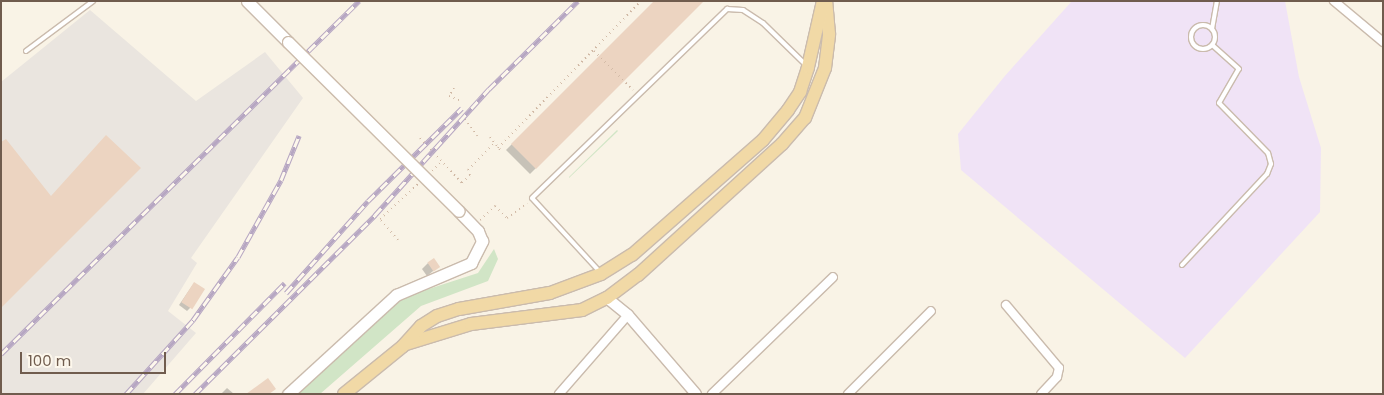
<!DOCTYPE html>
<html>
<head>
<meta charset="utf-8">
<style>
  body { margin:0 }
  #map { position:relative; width:1384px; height:395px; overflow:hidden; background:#f9f3e6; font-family:Poppins,sans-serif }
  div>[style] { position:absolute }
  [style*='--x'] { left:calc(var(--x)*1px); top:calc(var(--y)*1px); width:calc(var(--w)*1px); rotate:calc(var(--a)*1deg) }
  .industrial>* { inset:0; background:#eae5df }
  .education>* { inset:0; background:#f0e3f6 }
  .green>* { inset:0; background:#d1e5c6 }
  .shadow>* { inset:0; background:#0003 }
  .building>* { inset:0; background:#ecd4c1; transform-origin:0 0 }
  .path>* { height:2px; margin-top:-1px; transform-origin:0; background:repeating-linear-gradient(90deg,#d0b8a4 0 1px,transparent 0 5px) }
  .roads { filter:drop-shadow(1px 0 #cabbad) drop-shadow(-1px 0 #cabbad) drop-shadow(0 1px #cabbad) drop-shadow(0 -1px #cabbad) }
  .service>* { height:4px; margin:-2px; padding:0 2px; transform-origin:2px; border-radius:2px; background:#fff }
  .service>.ring { margin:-2px; padding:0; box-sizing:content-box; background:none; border:4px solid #fff; border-radius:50% }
  .minor>* { height:8px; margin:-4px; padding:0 4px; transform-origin:4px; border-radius:4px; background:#fff }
  .tertiary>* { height:10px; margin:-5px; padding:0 5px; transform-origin:5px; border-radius:5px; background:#fff }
  .secondary>* { height:11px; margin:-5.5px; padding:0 5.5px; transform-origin:5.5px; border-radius:5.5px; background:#fff }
  .primary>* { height:12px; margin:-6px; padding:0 6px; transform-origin:6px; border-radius:6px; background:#f1d9a6 }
  .rail>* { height:5px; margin-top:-2.5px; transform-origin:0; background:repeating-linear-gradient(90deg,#fdf7ec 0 9px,#b6a6c2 0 18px); box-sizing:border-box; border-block:1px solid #b6a6c2 }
  .bridges { filter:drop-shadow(1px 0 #ccbcac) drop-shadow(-1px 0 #ccbcac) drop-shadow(0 1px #ccbcac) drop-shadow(0 -1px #ccbcac) }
  .secondary-bridge>* { height:11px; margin:-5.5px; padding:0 5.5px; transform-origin:5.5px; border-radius:5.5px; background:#fff }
  span { translate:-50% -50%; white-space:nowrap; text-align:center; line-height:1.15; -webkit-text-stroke:4.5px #fdf7ec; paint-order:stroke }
  .frame { position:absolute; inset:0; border:2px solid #705c4e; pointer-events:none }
  .scale { position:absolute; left:20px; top:352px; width:146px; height:22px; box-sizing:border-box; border:2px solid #705c4e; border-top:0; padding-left:6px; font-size:15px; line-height:18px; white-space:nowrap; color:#705c4e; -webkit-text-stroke:4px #fdf7ec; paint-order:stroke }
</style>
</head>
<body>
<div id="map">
  <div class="industrial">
    <i style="clip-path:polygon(90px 10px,196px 101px,265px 52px,303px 98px,191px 258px,197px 263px,168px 311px,196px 333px,143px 394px,1px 394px,1px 82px)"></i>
  </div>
  <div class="education">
    <i style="clip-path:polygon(1072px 1px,1285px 1px,1299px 77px,1321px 148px,1320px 212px,1185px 358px,961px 170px,958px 134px,1004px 77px)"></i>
  </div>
  <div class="green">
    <i style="clip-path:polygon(617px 130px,618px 131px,569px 178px,569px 177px)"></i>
    <i style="clip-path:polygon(494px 249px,498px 259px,488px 281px,421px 306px,320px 394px,296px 394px,404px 297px,478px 273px)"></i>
  </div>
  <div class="shadow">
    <i style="clip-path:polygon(656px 1px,703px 1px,530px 174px,506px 150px)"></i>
    <i style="clip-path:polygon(428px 263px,438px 267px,427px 276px,422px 269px)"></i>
    <i style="clip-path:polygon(192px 286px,190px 308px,187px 311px,179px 305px)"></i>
    <i style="clip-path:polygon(227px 388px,234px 394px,221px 394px)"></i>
  </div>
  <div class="building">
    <i style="clip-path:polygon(654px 1px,704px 1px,536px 169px,511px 144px)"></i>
    <i style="clip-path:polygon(106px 135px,141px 168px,1px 308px,1px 142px,6px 139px,51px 196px)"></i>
    <i style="left:434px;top:258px;width:11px;height:8px;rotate:56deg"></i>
    <i style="left:194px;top:282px;width:13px;height:24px;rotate:32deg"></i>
    <i style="clip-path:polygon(268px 378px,276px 389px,269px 394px,246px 394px)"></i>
  </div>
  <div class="path">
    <i style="--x:594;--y:51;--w:55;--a:45"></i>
    <i style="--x:454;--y:88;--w:9;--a:122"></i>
    <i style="--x:449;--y:96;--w:11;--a:22"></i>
    <i style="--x:465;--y:119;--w:21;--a:53"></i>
    <i style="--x:490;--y:137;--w:19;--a:51"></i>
    <i style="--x:420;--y:138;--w:62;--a:47"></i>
    <i style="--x:462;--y:183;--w:11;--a:-45"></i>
    <i style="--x:470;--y:175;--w:5;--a:-112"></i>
    <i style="--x:468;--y:170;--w:37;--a:-46"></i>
    <i style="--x:498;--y:148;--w:205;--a:-45.8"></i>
    <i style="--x:432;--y:171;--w:13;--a:-45"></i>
    <i style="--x:480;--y:220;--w:21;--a:-43"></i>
    <i style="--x:495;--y:206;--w:17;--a:45"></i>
    <i style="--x:507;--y:218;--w:25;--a:-37"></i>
    <i style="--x:398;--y:240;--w:28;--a:-131"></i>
    <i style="--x:380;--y:219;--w:52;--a:-42.6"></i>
  </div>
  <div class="roads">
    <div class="service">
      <i class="ring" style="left:1191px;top:25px;width:20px;height:20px"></i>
      <i style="--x:1212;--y:29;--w:28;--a:-80"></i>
      <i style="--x:26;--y:51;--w:84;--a:-36.7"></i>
      <i style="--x:1182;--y:265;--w:125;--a:-47"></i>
      <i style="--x:1267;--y:174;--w:11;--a:-68"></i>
      <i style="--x:1271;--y:164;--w:11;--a:-105"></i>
      <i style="--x:1268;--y:153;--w:70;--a:-134.4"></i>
      <i style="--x:1219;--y:103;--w:39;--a:-60"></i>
      <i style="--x:1239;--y:69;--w:36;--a:-138"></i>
      <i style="--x:600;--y:272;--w:100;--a:-132.6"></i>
      <i style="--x:532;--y:198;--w:272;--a:-44.1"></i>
      <i style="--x:727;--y:9;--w:16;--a:4"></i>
      <i style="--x:743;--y:10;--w:24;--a:33"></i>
      <i style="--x:763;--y:23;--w:59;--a:44.3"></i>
    </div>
    <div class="minor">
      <i style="--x:1334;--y:1;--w:64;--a:39.9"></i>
      <i style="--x:1006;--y:305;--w:82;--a:49.9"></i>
      <i style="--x:1059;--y:368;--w:9;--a:103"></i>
      <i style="--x:1057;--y:377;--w:23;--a:133"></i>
      <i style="--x:559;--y:394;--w:105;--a:-48.9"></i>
      <i style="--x:712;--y:394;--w:168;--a:-44"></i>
      <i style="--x:848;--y:394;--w:117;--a:-45"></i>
    </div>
    <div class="tertiary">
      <i style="--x:607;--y:298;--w:27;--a:39"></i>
      <i style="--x:628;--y:315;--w:104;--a:49.3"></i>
    </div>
    <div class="secondary">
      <i style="--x:247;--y:1;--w:58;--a:45"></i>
      <i style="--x:288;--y:394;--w:147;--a:-42.5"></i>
      <i style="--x:396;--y:295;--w:82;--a:-23.1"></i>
      <i style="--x:471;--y:263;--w:25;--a:-63"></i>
      <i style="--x:482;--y:241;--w:11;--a:-112"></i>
      <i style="--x:478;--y:231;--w:28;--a:-134"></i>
    </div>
    <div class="primary">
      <i style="--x:406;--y:344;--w:68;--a:-17.1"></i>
      <i style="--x:471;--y:324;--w:112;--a:-7.2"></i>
      <i style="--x:582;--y:310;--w:28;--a:-26"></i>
      <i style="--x:607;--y:298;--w:39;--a:-37"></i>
      <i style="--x:638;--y:275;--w:195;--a:-42.3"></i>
      <i style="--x:782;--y:144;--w:35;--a:-49"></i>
      <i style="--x:805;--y:118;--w:54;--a:-68.2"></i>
      <i style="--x:825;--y:68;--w:34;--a:-83"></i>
      <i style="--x:829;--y:34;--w:33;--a:-95"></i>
      <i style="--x:344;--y:394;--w:76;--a:-39.1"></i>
      <i style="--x:403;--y:346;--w:27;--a:-48"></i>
      <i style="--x:421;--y:326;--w:19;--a:-32"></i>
      <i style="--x:437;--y:316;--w:23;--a:-18"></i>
      <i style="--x:459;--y:309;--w:92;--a:-10"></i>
      <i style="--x:550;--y:293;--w:54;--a:-20.4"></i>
      <i style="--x:601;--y:274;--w:36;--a:-32"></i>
      <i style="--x:632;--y:255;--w:174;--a:-41.3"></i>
      <i style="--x:763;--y:140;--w:39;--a:-50"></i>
      <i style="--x:788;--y:110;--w:22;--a:-56"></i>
      <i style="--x:800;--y:92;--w:26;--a:-72"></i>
      <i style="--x:808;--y:67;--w:68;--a:-77.2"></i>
    </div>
  </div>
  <div class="rail">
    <i style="--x:286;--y:293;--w:123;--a:-48.3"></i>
    <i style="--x:368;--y:201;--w:132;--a:-44.7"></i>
    <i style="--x:1;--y:354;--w:503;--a:-44.6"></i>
    <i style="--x:126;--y:394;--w:100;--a:-47.8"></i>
    <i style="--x:193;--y:320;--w:77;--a:-54.5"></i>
    <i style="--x:238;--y:257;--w:88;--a:-60.8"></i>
    <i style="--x:281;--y:180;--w:48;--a:-67.8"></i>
    <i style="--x:175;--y:394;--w:156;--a:-45.3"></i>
    <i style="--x:195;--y:394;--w:254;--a:-44.8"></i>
    <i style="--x:375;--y:215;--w:170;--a:-47.9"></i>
    <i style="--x:489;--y:89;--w:125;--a:-44.7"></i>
  </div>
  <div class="bridges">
    <div class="secondary-bridge">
      <i style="--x:288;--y:42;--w:240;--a:44.7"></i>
    </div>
  </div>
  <div class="frame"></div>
  <div class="scale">100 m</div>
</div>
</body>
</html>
